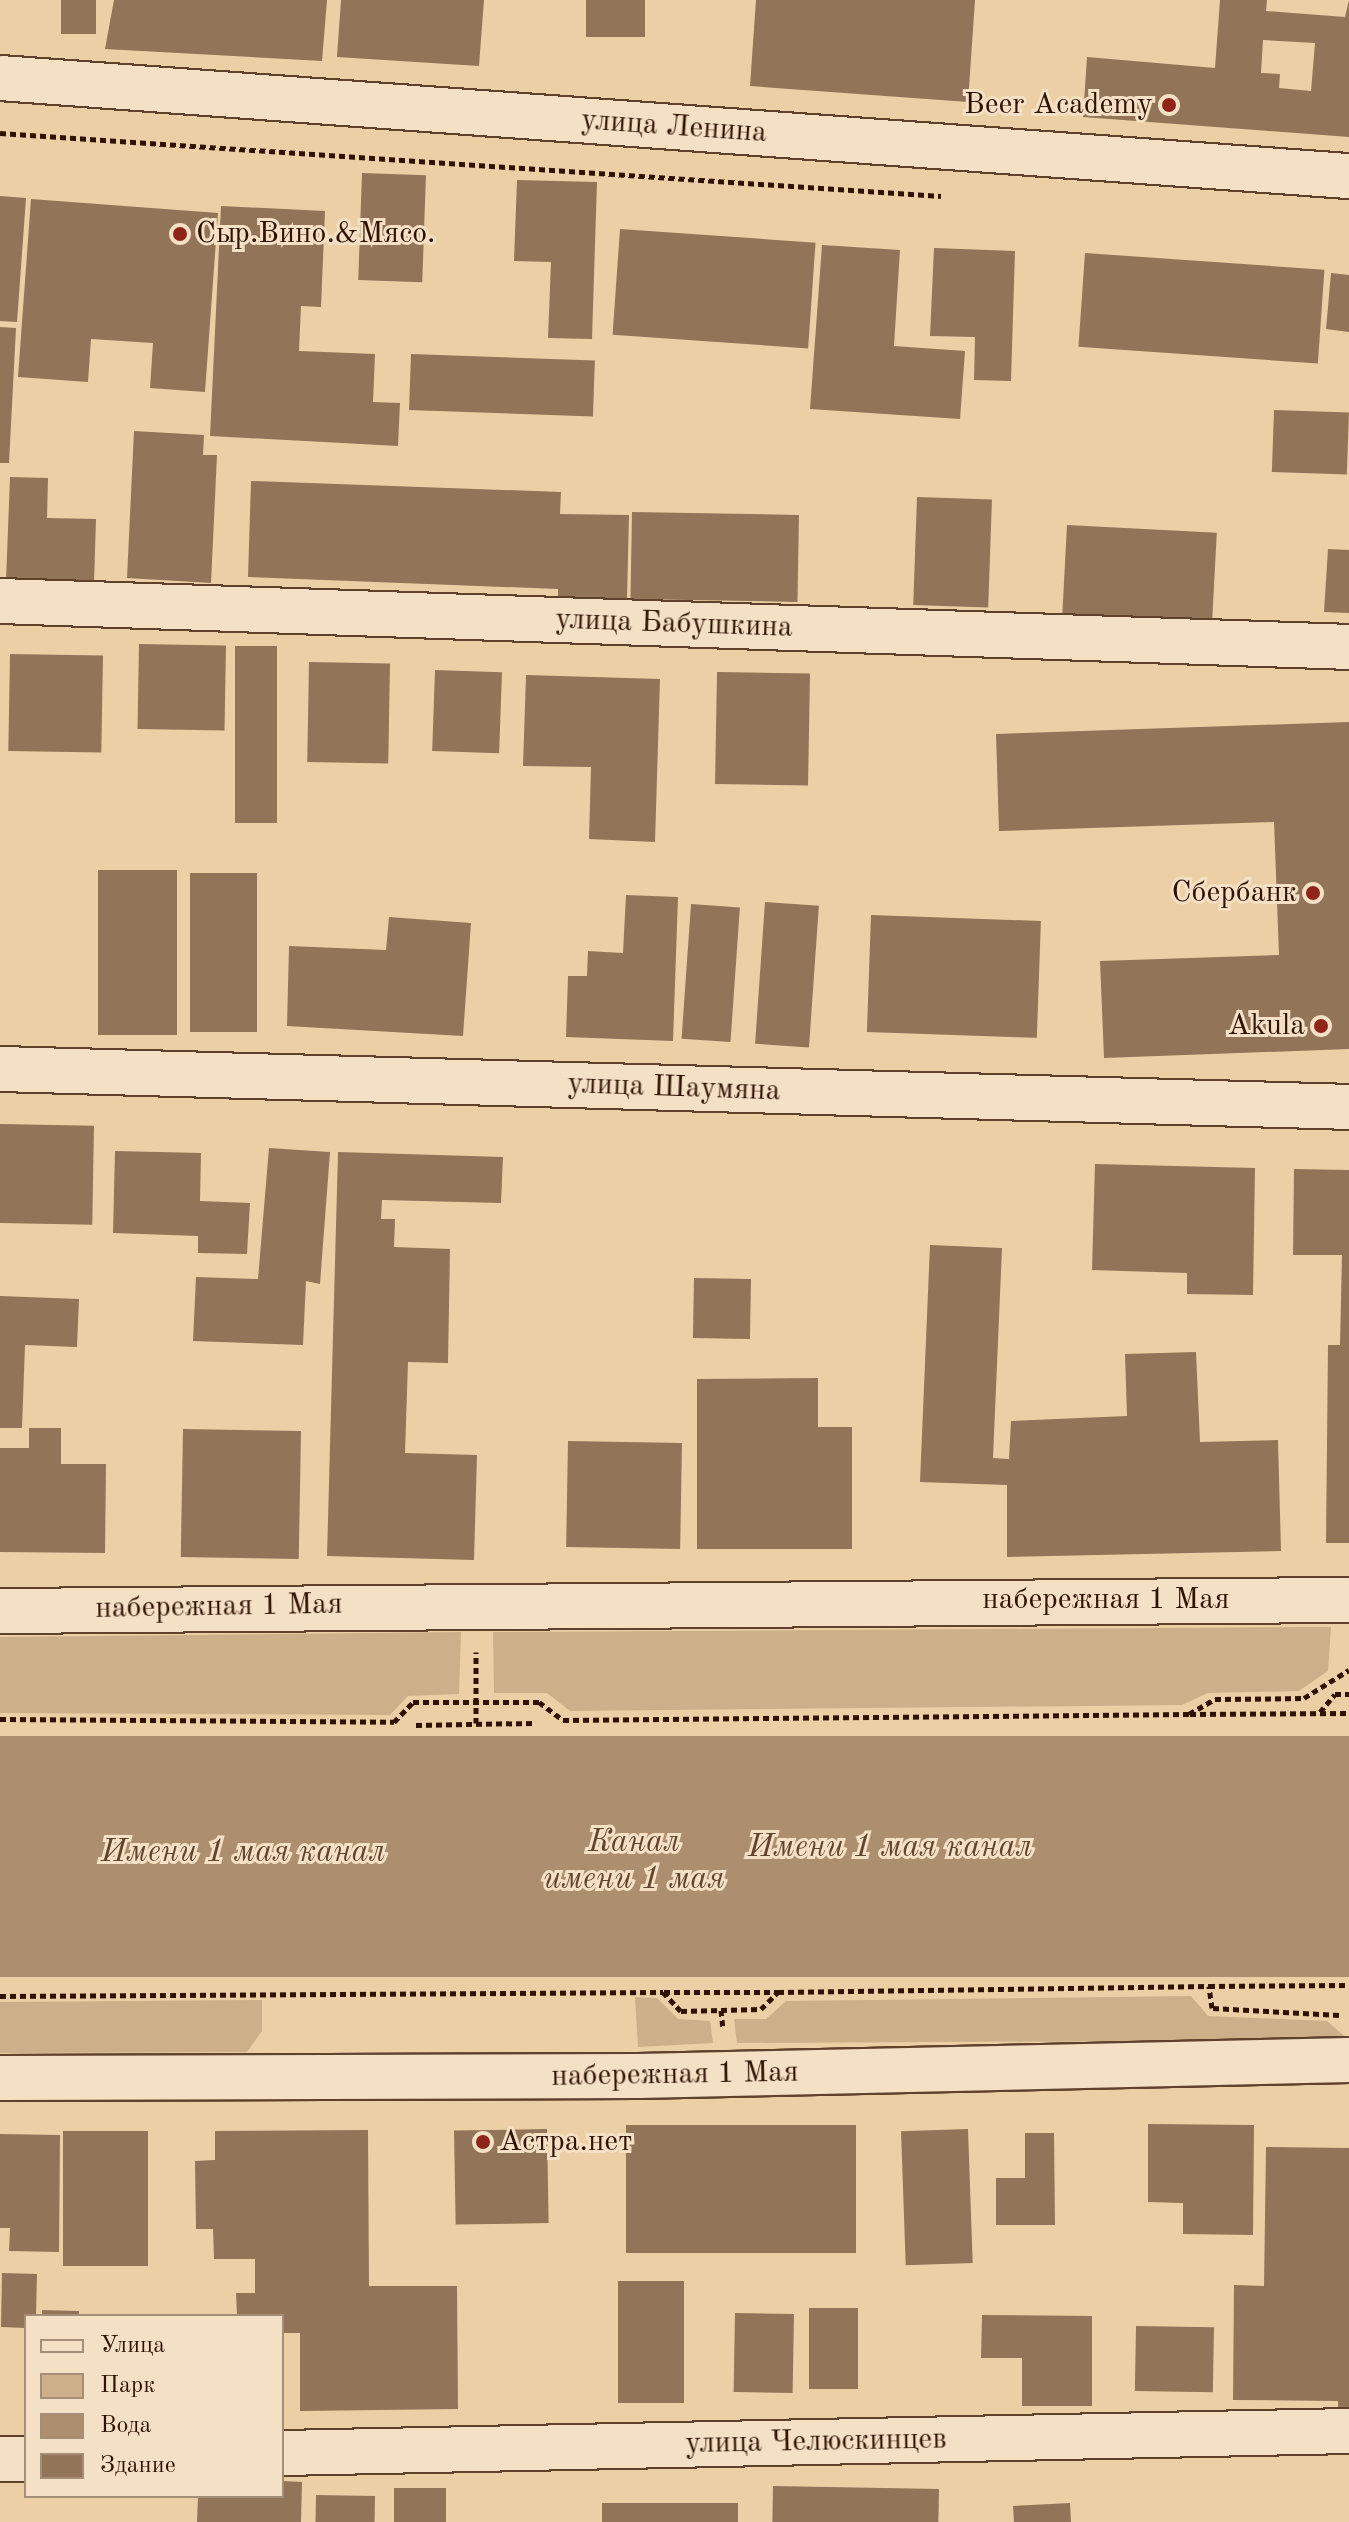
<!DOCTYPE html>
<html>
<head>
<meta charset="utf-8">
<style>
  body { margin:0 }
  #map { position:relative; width:1349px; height:2522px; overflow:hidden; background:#edcfa6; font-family:"Old Standard TT",serif }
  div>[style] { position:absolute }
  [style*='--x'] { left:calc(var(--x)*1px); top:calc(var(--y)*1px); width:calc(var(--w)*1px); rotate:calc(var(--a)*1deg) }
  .green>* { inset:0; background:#cdaf8a }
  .water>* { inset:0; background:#ad8f6f; transform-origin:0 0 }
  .building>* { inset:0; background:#927458; transform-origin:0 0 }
  .path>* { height:5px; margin-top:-2.5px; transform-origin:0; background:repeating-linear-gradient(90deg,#301203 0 6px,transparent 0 10px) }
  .roads { filter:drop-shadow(2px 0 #5f412c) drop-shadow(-2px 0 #5f412c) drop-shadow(0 2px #5f412c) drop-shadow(0 -2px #5f412c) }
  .street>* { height:44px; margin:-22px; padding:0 22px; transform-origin:22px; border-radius:22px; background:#f3e0c5 }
  .secondary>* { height:44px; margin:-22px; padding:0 22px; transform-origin:22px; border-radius:22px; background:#f3e0c5 }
  .dots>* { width:22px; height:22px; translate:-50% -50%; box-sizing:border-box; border:4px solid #f3e0c5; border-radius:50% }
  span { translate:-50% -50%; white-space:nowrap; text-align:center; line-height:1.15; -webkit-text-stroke:6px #f3e0c5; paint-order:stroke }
  .poi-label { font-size:30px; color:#301203 }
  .right { translate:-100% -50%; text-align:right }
  .left { translate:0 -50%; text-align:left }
  .street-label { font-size:30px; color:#301203 }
  .water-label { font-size:32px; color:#62442e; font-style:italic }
  .legend { position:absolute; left:24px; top:2314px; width:260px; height:184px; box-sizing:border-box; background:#f3e0c5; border:2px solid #a58e77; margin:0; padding:10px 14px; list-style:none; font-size:24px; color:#301203 }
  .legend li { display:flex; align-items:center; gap:16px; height:40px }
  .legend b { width:40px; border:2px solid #a58e77 }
</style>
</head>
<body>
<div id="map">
  <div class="green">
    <i style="clip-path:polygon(1331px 1627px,1328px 1671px,1299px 1691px,1208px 1693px,1182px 1705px,570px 1711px,547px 1693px,494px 1693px,493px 1632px)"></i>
    <i style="clip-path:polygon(461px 1632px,459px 1694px,408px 1696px,390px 1715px,0 1713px,0 1637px)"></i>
    <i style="clip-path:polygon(1191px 1996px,1208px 2016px,1327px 2021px,1349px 2040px,737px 2043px,734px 2019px,766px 2019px,786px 2001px)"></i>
    <i style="clip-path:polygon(635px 1997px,657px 1998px,678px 2019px,710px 2021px,713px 2043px,638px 2047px)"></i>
    <i style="clip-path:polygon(262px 2000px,262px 2031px,247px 2052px,0 2053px,0 2002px)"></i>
  </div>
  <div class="water">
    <i style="left:1349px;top:1736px;width:241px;height:1349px;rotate:90deg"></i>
  </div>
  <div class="building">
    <i style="left:61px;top:0;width:35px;height:34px"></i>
    <i style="clip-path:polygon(114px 0,327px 0,322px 61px,105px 49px)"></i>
    <i style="clip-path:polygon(341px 0,484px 0,479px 66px,337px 57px)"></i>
    <i style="left:586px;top:0;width:59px;height:37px"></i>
    <i style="clip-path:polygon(756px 0,975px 0,968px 102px,750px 86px)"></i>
    <i style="clip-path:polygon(evenodd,1220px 0,1267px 0,1266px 11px,1345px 17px,1349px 0,1349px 137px,1083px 117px,1087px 57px,1215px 68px,1220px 0,1263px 40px,1315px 43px,1311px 91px,1279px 88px,1280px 74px,1261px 73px,1263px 40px)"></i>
    <i style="left:362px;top:173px;width:64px;height:107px;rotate:2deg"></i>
    <i style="clip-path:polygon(517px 180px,597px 182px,592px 339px,548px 338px,551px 262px,514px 261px)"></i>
    <i style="clip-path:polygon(0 196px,26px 198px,17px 322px,0 321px)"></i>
    <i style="clip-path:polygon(31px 199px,218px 213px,205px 392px,150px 388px,153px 343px,91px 339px,88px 382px,18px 377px)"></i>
    <i style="clip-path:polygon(221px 206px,325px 211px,321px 307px,301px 306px,299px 351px,375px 354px,373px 402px,400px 403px,398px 446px,210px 436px)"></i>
    <i style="left:620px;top:229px;width:196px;height:106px;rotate:4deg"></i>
    <i style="clip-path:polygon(822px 245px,900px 250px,894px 346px,965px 351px,960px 419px,810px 409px)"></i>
    <i style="clip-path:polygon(934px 248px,1015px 251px,1011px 381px,974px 380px,975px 337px,930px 336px)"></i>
    <i style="left:1085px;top:253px;width:240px;height:94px;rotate:4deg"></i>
    <i style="clip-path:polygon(1331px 273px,1349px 275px,1349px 332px,1326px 329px)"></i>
    <i style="clip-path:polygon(0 327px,16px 328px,9px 463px,0 463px)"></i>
    <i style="left:411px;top:354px;width:184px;height:56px;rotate:2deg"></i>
    <i style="left:1274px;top:410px;width:75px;height:62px;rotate:2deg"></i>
    <i style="clip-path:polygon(134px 431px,204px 435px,203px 455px,217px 455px,211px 583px,127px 578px)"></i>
    <i style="clip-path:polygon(10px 477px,48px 478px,47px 518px,96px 519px,94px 584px,6px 581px)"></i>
    <i style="clip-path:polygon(251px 481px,561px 492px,560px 514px,629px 515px,627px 599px,558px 598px,558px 589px,248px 577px)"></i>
    <i style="left:917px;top:497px;width:75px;height:108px;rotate:2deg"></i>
    <i style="left:632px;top:512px;width:167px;height:87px;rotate:1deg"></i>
    <i style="left:1067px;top:525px;width:150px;height:89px;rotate:3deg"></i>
    <i style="clip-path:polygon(1328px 549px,1349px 550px,1349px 613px,1324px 612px)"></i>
    <i style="left:139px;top:644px;width:87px;height:85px;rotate:1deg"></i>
    <i style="left:235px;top:646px;width:42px;height:177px"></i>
    <i style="left:10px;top:654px;width:93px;height:97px;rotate:1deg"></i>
    <i style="left:309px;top:662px;width:81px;height:100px;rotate:1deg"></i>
    <i style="left:435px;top:670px;width:67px;height:81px;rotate:2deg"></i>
    <i style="left:717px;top:672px;width:93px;height:112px;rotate:1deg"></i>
    <i style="clip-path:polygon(526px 675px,660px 679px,655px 842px,589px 839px,591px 767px,523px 766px)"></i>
    <i style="clip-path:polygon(1349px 722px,1349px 1049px,1104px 1058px,1100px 961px,1279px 955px,1274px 822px,999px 831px,996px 734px)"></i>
    <i style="left:98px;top:870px;width:79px;height:165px"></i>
    <i style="left:257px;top:873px;width:159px;height:67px;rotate:90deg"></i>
    <i style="clip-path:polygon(626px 895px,678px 897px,673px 1041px,566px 1037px,568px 976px,587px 976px,588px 951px,623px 953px)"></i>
    <i style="left:765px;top:902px;width:54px;height:142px;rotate:4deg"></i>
    <i style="left:691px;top:904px;width:49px;height:135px;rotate:4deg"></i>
    <i style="left:871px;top:915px;width:170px;height:117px;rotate:2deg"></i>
    <i style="clip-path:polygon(389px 917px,471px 923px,463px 1036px,287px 1026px,289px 946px,386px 950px)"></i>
    <i style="left:0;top:1124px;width:94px;height:99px;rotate:1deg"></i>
    <i style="clip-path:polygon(269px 1148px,330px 1152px,320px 1284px,306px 1281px,303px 1345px,193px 1341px,196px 1277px,258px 1279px)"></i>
    <i style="clip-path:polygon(115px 1151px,201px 1153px,200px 1201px,250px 1203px,247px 1254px,198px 1253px,198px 1236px,113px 1233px)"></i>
    <i style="clip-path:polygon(338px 1152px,503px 1157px,501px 1203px,382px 1200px,381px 1219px,395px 1219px,394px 1247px,450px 1249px,448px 1363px,408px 1362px,405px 1453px,477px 1455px,474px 1560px,327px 1556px)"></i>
    <i style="clip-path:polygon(1095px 1164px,1255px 1168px,1253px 1295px,1187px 1294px,1187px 1273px,1092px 1270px)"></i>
    <i style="clip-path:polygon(1294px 1169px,1349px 1170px,1349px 1543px,1326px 1543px,1328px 1345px,1340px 1345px,1342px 1255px,1293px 1255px)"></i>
    <i style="clip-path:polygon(930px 1245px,1002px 1248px,993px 1458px,1009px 1459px,1011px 1421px,1127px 1416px,1125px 1354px,1196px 1352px,1200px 1442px,1278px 1440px,1281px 1551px,1007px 1557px,1007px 1485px,920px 1482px)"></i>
    <i style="left:694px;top:1278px;width:57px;height:60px;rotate:1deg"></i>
    <i style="clip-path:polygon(0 1296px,79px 1299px,77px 1347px,25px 1345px,22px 1428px,0 1428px)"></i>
    <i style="clip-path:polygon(818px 1378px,818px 1427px,852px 1427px,852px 1549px,697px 1549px,697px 1379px)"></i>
    <i style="clip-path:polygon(29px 1428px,61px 1428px,61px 1464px,106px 1464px,105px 1553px,0 1552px,0 1448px,29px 1448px)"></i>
    <i style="left:183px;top:1429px;width:118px;height:128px;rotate:1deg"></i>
    <i style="left:568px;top:1441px;width:114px;height:106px;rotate:1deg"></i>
    <i style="clip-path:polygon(1148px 2124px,1254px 2125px,1253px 2235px,1183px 2234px,1183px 2203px,1148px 2202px)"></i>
    <i style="left:856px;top:2125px;width:128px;height:230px;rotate:90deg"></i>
    <i style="left:547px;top:2129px;width:94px;height:93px;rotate:89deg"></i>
    <i style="left:968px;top:2129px;width:134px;height:67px;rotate:88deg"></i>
    <i style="clip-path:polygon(368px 2130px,369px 2286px,457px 2286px,458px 2409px,300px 2411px,300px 2333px,282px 2333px,282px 2316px,237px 2316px,236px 2293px,255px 2293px,255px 2259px,214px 2259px,213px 2229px,196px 2229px,195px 2161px,215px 2160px,215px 2131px)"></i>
    <i style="left:63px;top:2131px;width:85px;height:135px"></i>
    <i style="clip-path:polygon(1025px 2133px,1054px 2133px,1055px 2225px,996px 2225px,996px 2178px,1025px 2178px)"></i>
    <i style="clip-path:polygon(0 2134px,60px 2135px,59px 2252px,9px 2251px,10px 2228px,0 2228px)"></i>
    <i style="clip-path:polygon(1266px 2147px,1349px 2148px,1349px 2415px,1338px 2415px,1338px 2401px,1233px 2400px,1234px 2285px,1264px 2286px)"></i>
    <i style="clip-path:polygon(2px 2273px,37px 2274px,36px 2316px,26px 2316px,26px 2328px,1px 2327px)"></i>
    <i style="left:618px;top:2281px;width:66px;height:122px"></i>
    <i style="left:809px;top:2308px;width:49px;height:81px"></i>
    <i style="clip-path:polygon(42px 2310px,79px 2311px,79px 2316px,42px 2316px)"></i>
    <i style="left:735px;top:2313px;width:59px;height:79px;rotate:1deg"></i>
    <i style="clip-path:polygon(982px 2315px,1092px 2316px,1092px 2406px,1022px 2406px,1022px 2358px,981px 2358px)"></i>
    <i style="left:1136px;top:2326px;width:78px;height:65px;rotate:1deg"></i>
    <i style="clip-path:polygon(282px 2481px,302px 2482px,301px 2522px,197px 2522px,198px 2496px,282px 2496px)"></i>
    <i style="left:773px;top:2486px;width:166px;height:36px;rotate:1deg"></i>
    <i style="left:394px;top:2488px;width:52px;height:34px"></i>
    <i style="left:316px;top:2495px;width:59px;height:27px;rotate:1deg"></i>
    <i style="left:738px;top:2503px;width:19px;height:136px;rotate:90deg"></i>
    <i style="left:1070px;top:2503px;width:19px;height:57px;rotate:87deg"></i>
  </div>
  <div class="path">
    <i style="--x:0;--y:133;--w:943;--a:3.83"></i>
    <i style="--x:1320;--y:1712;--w:23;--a:-50"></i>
    <i style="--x:1335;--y:1694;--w:14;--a:0"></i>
    <i style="--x:1190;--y:1714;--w:159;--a:-0.4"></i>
    <i style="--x:0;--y:1719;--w:394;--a:0.4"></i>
    <i style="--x:394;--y:1722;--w:28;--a:-46"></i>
    <i style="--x:413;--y:1702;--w:126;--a:0"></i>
    <i style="--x:539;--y:1702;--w:30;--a:37"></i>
    <i style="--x:563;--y:1720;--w:626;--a:-0.55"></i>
    <i style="--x:1189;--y:1714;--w:30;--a:-30"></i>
    <i style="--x:1215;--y:1699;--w:89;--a:-0.6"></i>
    <i style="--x:1304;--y:1698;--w:53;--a:-31.9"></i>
    <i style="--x:476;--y:1723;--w:71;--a:-90"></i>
    <i style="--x:416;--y:1725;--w:117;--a:-1"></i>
    <i style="--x:664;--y:1992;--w:114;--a:0"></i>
    <i style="--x:0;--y:1996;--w:663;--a:-0.35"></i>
    <i style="--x:663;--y:1992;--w:26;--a:47"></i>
    <i style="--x:681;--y:2011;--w:80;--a:-1.4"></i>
    <i style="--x:761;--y:2009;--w:24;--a:-45"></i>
    <i style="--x:778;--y:1992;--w:431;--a:-0.8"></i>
    <i style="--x:721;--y:2010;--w:19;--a:84"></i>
    <i style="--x:1339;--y:2015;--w:127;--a:-176.8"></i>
    <i style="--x:1212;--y:2008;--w:22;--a:-98"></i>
    <i style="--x:1209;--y:1986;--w:140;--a:-0.4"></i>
  </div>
  <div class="roads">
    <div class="street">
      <i style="--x:0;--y:601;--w:1350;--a:1.95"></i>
      <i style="--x:0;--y:1069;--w:1350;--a:1.61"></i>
      <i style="--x:282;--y:2453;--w:1067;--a:-1.18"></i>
      <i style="--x:0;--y:2459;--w:26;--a:0"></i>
    </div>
    <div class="secondary">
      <i style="--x:0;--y:78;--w:1353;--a:4.16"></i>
      <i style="--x:0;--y:1611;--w:1349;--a:-0.47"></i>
      <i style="--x:0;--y:2078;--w:639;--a:-0.18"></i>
      <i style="--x:639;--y:2076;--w:710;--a:-1.29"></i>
    </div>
  </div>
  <div class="dots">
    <i style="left:1169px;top:105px;background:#8f2418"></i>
    <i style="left:180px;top:234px;background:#8f2418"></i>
    <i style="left:1313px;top:893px;background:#8f2418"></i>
    <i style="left:1321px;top:1026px;background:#8f2418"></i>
    <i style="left:483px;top:2142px;background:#8f2418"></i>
  </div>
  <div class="poi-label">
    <span class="right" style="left:1153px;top:105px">Beer Academy</span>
    <span class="left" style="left:196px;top:234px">Сыр.Вино.&amp;Мясо.</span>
    <span class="right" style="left:1297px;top:893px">Сбербанк</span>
    <span class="right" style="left:1305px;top:1026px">Akula</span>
    <span class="left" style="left:499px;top:2142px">Астра.нет</span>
  </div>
  <div class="street-label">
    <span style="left:674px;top:127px;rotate:4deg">улица Ленина</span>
    <span style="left:674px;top:624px;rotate:2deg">улица Бабушкина</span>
    <span style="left:674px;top:1088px;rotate:2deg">улица Шаумяна</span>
    <span style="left:1106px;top:1600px">набережная 1 Мая</span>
    <span style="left:219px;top:1607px;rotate:-1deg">набережная 1 Мая</span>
    <span style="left:675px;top:2075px;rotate:-1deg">набережная 1 Мая</span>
    <span style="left:816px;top:2442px;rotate:-1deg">улица Челюскинцев</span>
  </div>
  <div class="water-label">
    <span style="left:634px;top:1862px">Канал<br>имени 1 мая</span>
    <span style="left:890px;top:1848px">Имени 1 мая канал</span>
    <span style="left:243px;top:1853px">Имени 1 мая канал</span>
  </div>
  <ul class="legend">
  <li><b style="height:10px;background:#f3e0c5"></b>Улица</li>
  <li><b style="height:22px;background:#cdaf8a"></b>Парк</li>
  <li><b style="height:22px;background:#ad8f6f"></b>Вода</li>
  <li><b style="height:22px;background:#927458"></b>Здание</li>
  </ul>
</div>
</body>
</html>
